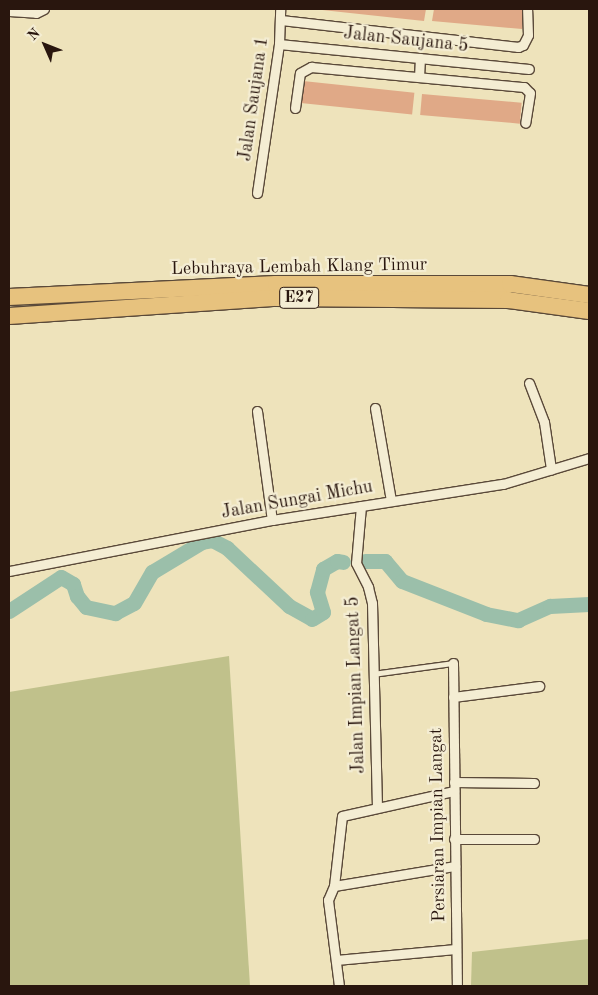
<!DOCTYPE html>
<html>
<head>
<meta charset="utf-8">
<style>
  body { margin:0 }
  #map { position:relative; width:598px; height:995px; overflow:hidden; background:#eee3bb; font-family:"Old Standard TT",serif }
  div>[style] { position:absolute }
  [style*='--x'] { left:calc(var(--x)*1px); top:calc(var(--y)*1px); width:calc(var(--w)*1px); rotate:calc(var(--a)*1deg) }
  .green>* { inset:0; background:#c0c18b }
  .river>* { height:15px; margin:-7.5px; padding:0 7.5px; transform-origin:7.5px; border-radius:7.5px; background:#9bbfaa }
  .building>* { inset:0; background:#e0a987; transform-origin:0 0 }
  .roads { filter:drop-shadow(1px 0 #5a4939) drop-shadow(-1px 0 #5a4939) drop-shadow(0 1px #5a4939) drop-shadow(0 -1px #5a4939) }
  .service>* { height:4.5px; margin:-2.25px; padding:0 2.25px; transform-origin:2.25px; border-radius:2.25px; background:#f4edd3 }
  .minor>* { height:9px; margin:-4.5px; padding:0 4.5px; transform-origin:4.5px; border-radius:4.5px; background:#f4edd3 }
  .motorway>* { height:16px; margin:-8px; padding:0 8px; transform-origin:8px; border-radius:8px; background:#e7c27e }
  span { translate:-50% -50%; white-space:nowrap; text-align:center; line-height:1.15; -webkit-text-stroke:4.5px #f4edd3; paint-order:stroke }
  .shield-label span { padding:1px 4px; background:#f4edd3; border:1px solid; border-radius:4px; -webkit-text-stroke-width:0 }
  .shield-label { font-size:16px; color:#29160e; font-weight:700 }
  .street-label { font-size:18px; color:#29160e }
  .frame { position:absolute; inset:0; border:10px solid #29160e; pointer-events:none }
  .north { position:absolute; left:20px; top:20px; width:50px; height:50px; -webkit-text-stroke:4px #f4edd3; paint-order:stroke; rotate:314deg; font-size:14px; font-weight:700; line-height:20px; text-align:center; color:#29160e }
  .north::after { content:''; display:block; margin:auto; width:18px; height:22px; background:#29160e; clip-path:polygon(50% 0,100% 100%,50% 72%,0 100%) }
</style>
</head>
<body>
<div id="map">
  <div class="green">
    <i style="clip-path:polygon(229px 656px,250px 986px,9px 986px,9px 692px)"></i>
    <i style="clip-path:polygon(589px 939px,589px 986px,471px 986px,472px 952px)"></i>
  </div>
  <div class="river">
    <i style="--x:365;--y:561;--w:20;--a:0"></i>
    <i style="--x:385;--y:561;--w:26;--a:50"></i>
    <i style="--x:402;--y:581;--w:90;--a:21.4"></i>
    <i style="--x:486;--y:614;--w:33;--a:11"></i>
    <i style="--x:518;--y:620;--w:35;--a:-24"></i>
    <i style="--x:550;--y:606;--w:39;--a:-3"></i>
    <i style="--x:9;--y:611;--w:62;--a:-33.2"></i>
    <i style="--x:61;--y:577;--w:14;--a:30"></i>
    <i style="--x:73;--y:584;--w:13;--a:72"></i>
    <i style="--x:77;--y:596;--w:14;--a:51"></i>
    <i style="--x:86;--y:607;--w:30;--a:12"></i>
    <i style="--x:115;--y:613;--w:21;--a:-28"></i>
    <i style="--x:134;--y:603;--w:36;--a:-60"></i>
    <i style="--x:152;--y:572;--w:58;--a:-31"></i>
    <i style="--x:202;--y:542;--w:10;--a:-11"></i>
    <i style="--x:212;--y:540;--w:17;--a:28"></i>
    <i style="--x:227;--y:548;--w:85;--a:43.1"></i>
    <i style="--x:289;--y:606;--w:26;--a:29"></i>
    <i style="--x:312;--y:619;--w:13;--a:-32"></i>
    <i style="--x:323;--y:612;--w:21;--a:-107"></i>
    <i style="--x:317;--y:592;--w:24;--a:-75"></i>
    <i style="--x:323;--y:569;--w:16;--a:-30"></i>
    <i style="--x:337;--y:561;--w:6;--a:9"></i>
  </div>
  <div class="building">
    <i style="clip-path:polygon(313px 9px,426px 9px,424px 21px)"></i>
    <i style="clip-path:polygon(434px 9px,524px 9px,522px 29px,432px 21px)"></i>
    <i style="left:303px;top:81px;width:112px;height:22px;rotate:6deg"></i>
    <i style="left:422px;top:94px;width:100px;height:21px;rotate:5deg"></i>
  </div>
  <div class="roads">
    <div class="service">
      <i style="--x:373;--y:674;--w:81;--a:-7.8"></i>
    </div>
    <div class="minor">
      <i style="--x:9;--y:11;--w:27;--a:4"></i>
      <i style="--x:36;--y:13;--w:9;--a:-27"></i>
      <i style="--x:281;--y:20;--w:239;--a:6.5"></i>
      <i style="--x:518;--y:47;--w:5;--a:-22"></i>
      <i style="--x:523;--y:45;--w:11;--a:-63"></i>
      <i style="--x:528;--y:35;--w:25;--a:-92"></i>
      <i style="--x:279;--y:44;--w:251;--a:5.7"></i>
      <i style="--x:419;--y:77;--w:19;--a:-87"></i>
      <i style="--x:295;--y:108;--w:35;--a:-82"></i>
      <i style="--x:300;--y:73;--w:13;--a:-29"></i>
      <i style="--x:311;--y:67;--w:214;--a:5.4"></i>
      <i style="--x:524;--y:87;--w:8;--a:45"></i>
      <i style="--x:530;--y:93;--w:30;--a:99"></i>
      <i style="--x:257;--y:193;--w:151;--a:-81.6"></i>
      <i style="--x:279;--y:44;--w:35;--a:-88"></i>
      <i style="--x:529;--y:383;--w:42;--a:69"></i>
      <i style="--x:544;--y:422;--w:48;--a:81.5"></i>
      <i style="--x:375;--y:408;--w:94;--a:80.2"></i>
      <i style="--x:257;--y:411;--w:110;--a:82.2"></i>
      <i style="--x:361;--y:506;--w:57;--a:95"></i>
      <i style="--x:356;--y:563;--w:27;--a:63"></i>
      <i style="--x:368;--y:587;--w:16;--a:76"></i>
      <i style="--x:372;--y:603;--w:204;--a:88.6"></i>
      <i style="--x:9;--y:571;--w:268;--a:-11"></i>
      <i style="--x:272;--y:520;--w:234;--a:-8.9"></i>
      <i style="--x:503;--y:484;--w:90;--a:-16.8"></i>
      <i style="--x:453;--y:663;--w:323;--a:89.3"></i>
      <i style="--x:453;--y:697;--w:87;--a:-7.3"></i>
      <i style="--x:454;--y:782;--w:80;--a:0.7"></i>
      <i style="--x:454;--y:839;--w:80;--a:0"></i>
      <i style="--x:334;--y:886;--w:123;--a:-9.4"></i>
      <i style="--x:336;--y:960;--w:120;--a:-5.3"></i>
      <i style="--x:339;--y:986;--w:87;--a:-97.3"></i>
      <i style="--x:328;--y:900;--w:15;--a:-67"></i>
      <i style="--x:334;--y:886;--w:70;--a:-83.5"></i>
      <i style="--x:342;--y:816;--w:115;--a:-12.6"></i>
    </div>
    <div class="motorway">
      <i style="--x:9;--y:297;--w:267;--a:-2.8"></i>
      <i style="--x:276;--y:284;--w:234;--a:0"></i>
      <i style="--x:510;--y:284;--w:80;--a:7.9"></i>
      <i style="--x:9;--y:316;--w:268;--a:-3.9"></i>
      <i style="--x:276;--y:298;--w:232;--a:0.5"></i>
      <i style="--x:508;--y:300;--w:82;--a:7.7"></i>
    </div>
  </div>
  <div class="shield-label">
    <span style="left:299px;top:298px">E27</span>
  </div>
  <div class="street-label">
    <span style="left:406px;top:40px;rotate:6deg">Jalan Saujana 5</span>
    <span style="left:254px;top:99px;rotate:-82deg">Jalan Saujana 1</span>
    <span style="left:299px;top:267px;rotate:-1deg">Lebuhraya Lembah Klang Timur</span>
    <span style="left:297px;top:500px;rotate:-10deg">Jalan Sungai Michu</span>
    <span style="left:356px;top:685px;rotate:-92deg">Jalan Impian Langat 5</span>
    <span style="left:438px;top:825px;rotate:-91deg">Persiaran Impian Langat</span>
  </div>
  <div class="frame"></div>
  <div class="north">N</div>
</div>
</body>
</html>
